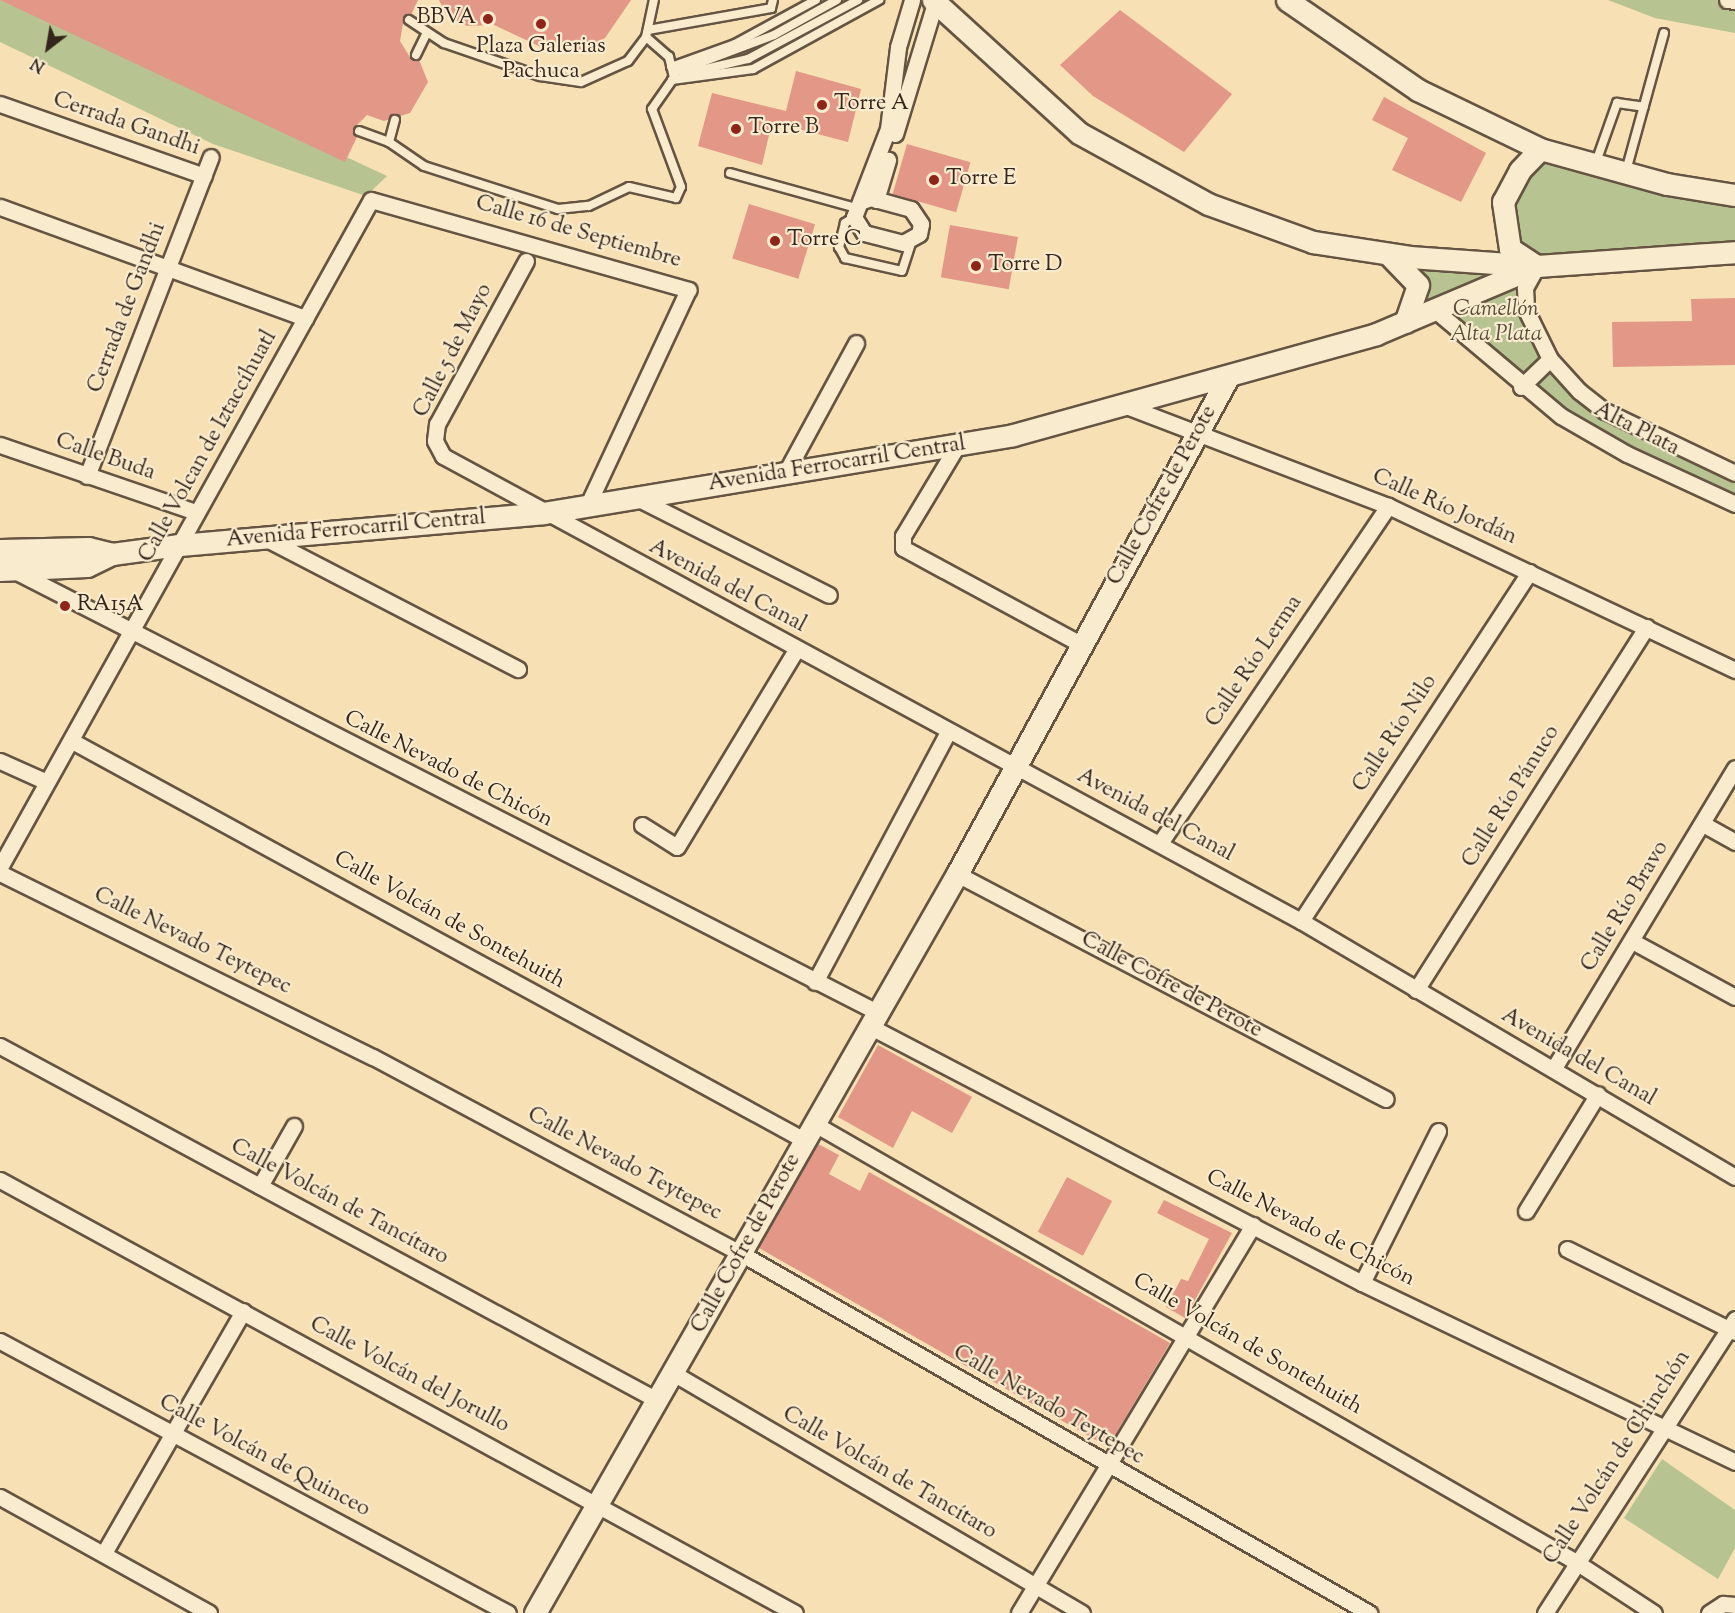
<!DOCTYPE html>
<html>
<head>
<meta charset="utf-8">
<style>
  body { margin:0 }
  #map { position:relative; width:1735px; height:1613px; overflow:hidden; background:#f6e0b4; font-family:"Sorts Mill Goudy",serif }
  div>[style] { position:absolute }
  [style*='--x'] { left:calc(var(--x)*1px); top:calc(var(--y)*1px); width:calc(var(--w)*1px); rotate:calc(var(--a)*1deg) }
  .green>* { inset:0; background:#b7c391 }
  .building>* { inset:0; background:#e29787; transform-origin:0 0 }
  .roads { filter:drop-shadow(2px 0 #655442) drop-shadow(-2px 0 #655442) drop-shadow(0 2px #655442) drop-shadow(0 -2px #655442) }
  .lane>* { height:8px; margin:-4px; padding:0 4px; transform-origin:4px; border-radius:4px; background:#f9ebce }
  .street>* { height:15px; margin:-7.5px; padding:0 7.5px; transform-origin:7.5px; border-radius:7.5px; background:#f9ebce }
  .secondary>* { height:21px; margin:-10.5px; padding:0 10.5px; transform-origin:10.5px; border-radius:10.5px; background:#f9ebce }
  .dots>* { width:16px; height:16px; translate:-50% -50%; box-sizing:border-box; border:3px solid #f9ebce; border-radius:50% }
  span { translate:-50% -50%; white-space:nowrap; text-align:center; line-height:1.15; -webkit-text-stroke:4.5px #f9ebce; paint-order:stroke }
  .poi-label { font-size:22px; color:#35251c }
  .right { translate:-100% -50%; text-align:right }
  .left { translate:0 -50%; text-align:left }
  .street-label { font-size:22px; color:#35251c }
  .park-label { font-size:22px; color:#564c39; font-style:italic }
  .north { position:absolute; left:18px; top:18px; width:60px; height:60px; -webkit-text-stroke:4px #f9ebce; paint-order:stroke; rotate:211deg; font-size:16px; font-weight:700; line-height:24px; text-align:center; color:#35251c }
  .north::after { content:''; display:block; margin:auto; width:21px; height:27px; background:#35251c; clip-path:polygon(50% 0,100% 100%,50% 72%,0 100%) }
</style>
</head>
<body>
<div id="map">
  <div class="green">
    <i style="clip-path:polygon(0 0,10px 0,387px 176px,366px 196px,213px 144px,0 42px)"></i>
    <i style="clip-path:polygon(1608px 0,1735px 0,1735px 33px,1655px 18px)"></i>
    <i style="clip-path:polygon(1540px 149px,1735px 195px,1735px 252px,1538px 266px,1526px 310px,1579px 391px,1735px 473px,1735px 504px,1561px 416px,1435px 310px,1405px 322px,1410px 257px,1536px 266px,1510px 249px,1503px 219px)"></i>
    <i style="clip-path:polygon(1662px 1459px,1735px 1510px,1735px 1548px,1718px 1579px,1624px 1518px)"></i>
  </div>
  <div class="building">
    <i style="clip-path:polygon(0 0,418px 0,411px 15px,404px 17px,400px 41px,411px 59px,419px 60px,428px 82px,410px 113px,384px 121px,367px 115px,354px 128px,357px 137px,345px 162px)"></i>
    <i style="clip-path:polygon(439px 0,631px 0,605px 38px,577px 51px,543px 48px,494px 25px,467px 26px,447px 16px)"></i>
    <i style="clip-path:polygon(1120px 10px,1232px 94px,1184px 152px,1093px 96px,1060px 65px)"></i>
    <i style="clip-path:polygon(796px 71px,861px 89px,848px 142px,772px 122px,762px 165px,698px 146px,712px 93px,786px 111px)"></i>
    <i style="clip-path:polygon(1384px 97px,1486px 153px,1461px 202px,1392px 170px,1408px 138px,1372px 120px)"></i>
    <i style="left:907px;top:144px;width:66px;height:52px;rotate:16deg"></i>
    <i style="left:749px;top:204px;width:69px;height:57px;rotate:17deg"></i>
    <i style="left:950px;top:225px;width:69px;height:53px;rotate:10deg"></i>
    <i style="clip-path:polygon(1735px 298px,1735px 365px,1613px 367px,1612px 322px,1692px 321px,1691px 299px)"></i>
    <i style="clip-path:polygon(878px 1045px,972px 1097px,952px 1133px,912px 1111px,893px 1148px,838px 1117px)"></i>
    <i style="clip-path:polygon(818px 1144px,839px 1155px,829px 1174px,860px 1191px,869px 1172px,1170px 1343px,1108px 1447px,759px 1248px)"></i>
    <i style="left:1067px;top:1177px;width:51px;height:62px;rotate:28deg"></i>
    <i style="clip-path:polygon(1164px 1200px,1232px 1233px,1185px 1318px,1166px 1307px,1181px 1279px,1188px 1281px,1209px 1239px,1157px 1213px)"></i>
  </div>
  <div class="roads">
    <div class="lane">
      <i style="--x:409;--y:20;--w:42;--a:33.3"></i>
      <i style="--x:444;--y:43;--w:102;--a:19"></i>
      <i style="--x:540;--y:76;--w:41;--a:8.3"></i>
      <i style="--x:581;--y:82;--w:51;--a:-24.1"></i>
      <i style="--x:628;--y:61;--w:30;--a:-53"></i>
      <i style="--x:646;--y:37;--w:38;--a:-78"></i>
      <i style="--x:648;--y:30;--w:125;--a:-10.1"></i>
      <i style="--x:771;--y:8;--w:8;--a:-76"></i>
      <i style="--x:416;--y:55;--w:25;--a:-64"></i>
      <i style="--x:671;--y:67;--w:68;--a:-19.8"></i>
      <i style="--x:735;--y:44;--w:92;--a:-28.5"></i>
      <i style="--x:673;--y:73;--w:108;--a:-20.6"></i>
      <i style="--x:774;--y:35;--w:72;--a:-29.1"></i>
      <i style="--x:684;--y:74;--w:66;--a:-13.2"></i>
      <i style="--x:748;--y:59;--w:125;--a:-28.2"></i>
      <i style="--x:672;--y:80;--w:82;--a:-7.7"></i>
      <i style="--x:753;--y:69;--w:144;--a:-28.7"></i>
      <i style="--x:359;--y:131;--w:32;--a:20"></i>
      <i style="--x:389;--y:142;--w:23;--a:-75"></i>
      <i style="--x:389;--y:142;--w:42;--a:34.4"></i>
      <i style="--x:424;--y:166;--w:141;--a:17.8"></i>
      <i style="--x:558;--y:209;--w:31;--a:-6"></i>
      <i style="--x:589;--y:206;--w:44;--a:-25.4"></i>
      <i style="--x:629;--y:187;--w:48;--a:13.2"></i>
      <i style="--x:676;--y:198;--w:12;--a:-66"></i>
      <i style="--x:681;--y:187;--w:83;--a:-110.4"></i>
      <i style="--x:652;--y:109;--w:39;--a:-55"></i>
      <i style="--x:674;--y:77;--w:21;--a:-104"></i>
      <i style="--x:669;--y:57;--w:30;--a:-139"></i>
      <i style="--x:1596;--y:162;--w:63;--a:-70.4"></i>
      <i style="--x:1617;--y:103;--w:27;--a:8"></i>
      <i style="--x:1626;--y:171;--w:143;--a:-74.6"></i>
      <i style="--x:730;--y:173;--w:131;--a:15.5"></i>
      <i style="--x:854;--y:217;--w:11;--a:146"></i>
      <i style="--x:845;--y:223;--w:25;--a:104"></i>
      <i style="--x:839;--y:247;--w:13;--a:61"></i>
      <i style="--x:845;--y:258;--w:58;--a:12.8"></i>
      <i style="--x:902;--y:271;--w:32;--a:-72"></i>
    </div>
    <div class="street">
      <i style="--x:1727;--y:0;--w:8;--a:7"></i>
      <i style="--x:0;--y:104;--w:216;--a:19.4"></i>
      <i style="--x:895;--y:134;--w:137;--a:-73"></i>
      <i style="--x:876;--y:200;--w:42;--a:-73.3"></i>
      <i style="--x:862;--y:201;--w:9;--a:-18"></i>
      <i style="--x:871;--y:198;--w:41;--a:15.4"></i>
      <i style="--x:911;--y:209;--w:18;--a:56"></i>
      <i style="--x:921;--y:224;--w:10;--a:101"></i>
      <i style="--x:919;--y:234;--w:18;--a:151"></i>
      <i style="--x:903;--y:243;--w:40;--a:-165.6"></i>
      <i style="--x:864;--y:233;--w:19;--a:-122"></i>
      <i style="--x:854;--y:217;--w:94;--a:-68.9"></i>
      <i style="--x:888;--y:129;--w:83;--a:-83"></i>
      <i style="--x:898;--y:47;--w:49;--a:-73.4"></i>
      <i style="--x:0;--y:207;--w:325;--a:20"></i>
      <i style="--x:526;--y:261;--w:186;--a:118.6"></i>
      <i style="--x:437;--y:424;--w:17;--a:97"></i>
      <i style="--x:435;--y:441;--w:17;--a:62"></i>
      <i style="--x:443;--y:456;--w:976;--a:28.46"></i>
      <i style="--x:1301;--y:921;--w:504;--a:30.53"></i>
      <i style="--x:1537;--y:266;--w:25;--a:119"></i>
      <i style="--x:1525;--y:288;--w:22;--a:87"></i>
      <i style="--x:1526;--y:310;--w:55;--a:63.9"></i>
      <i style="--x:1550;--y:359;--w:43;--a:47.8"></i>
      <i style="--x:1579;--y:391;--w:33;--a:38"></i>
      <i style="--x:1605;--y:411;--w:144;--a:25.5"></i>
      <i style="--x:1435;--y:310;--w:165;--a:40.1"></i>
      <i style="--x:1561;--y:416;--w:76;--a:29.9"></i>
      <i style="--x:1627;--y:454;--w:119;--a:24.8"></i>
      <i style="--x:1521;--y:387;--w:40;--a:-44"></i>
      <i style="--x:1126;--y:406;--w:280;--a:20.9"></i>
      <i style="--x:1388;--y:506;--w:384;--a:25.3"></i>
      <i style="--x:0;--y:445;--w:207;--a:18.9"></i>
      <i style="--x:957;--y:446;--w:105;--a:121"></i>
      <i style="--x:903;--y:536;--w:12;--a:90"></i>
      <i style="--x:903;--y:548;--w:200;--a:28.4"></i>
      <i style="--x:785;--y:474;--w:149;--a:-61.5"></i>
      <i style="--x:87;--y:476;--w:342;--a:-68.8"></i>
      <i style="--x:635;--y:497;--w:217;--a:26.8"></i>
      <i style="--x:265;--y:538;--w:285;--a:27.4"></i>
      <i style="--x:15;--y:571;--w:968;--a:27.09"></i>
      <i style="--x:72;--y:741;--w:834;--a:28.59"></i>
      <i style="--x:0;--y:761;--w:51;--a:24.1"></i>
      <i style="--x:1703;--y:824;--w:37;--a:29"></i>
      <i style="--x:642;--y:825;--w:41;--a:32.2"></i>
      <i style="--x:677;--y:847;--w:230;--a:-58.9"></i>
      <i style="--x:1160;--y:843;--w:407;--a:-55.9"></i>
      <i style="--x:0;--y:867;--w:763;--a:-60.92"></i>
      <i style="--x:371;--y:200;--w:330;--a:15.8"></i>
      <i style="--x:688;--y:290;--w:236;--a:115"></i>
      <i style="--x:0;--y:873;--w:416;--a:26.3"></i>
      <i style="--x:373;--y:1057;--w:418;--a:28.1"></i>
      <i style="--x:742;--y:1254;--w:723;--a:29.79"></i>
      <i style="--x:957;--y:874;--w:484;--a:27.7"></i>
      <i style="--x:1301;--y:921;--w:417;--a:-56.8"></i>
      <i style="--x:1632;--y:941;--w:117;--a:28.5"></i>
      <i style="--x:815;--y:982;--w:283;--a:-62"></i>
      <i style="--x:1416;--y:990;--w:430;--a:-57.6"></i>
      <i style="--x:869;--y:1026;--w:556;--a:27.53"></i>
      <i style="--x:1362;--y:1283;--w:414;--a:25.6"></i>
      <i style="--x:0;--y:1046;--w:746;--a:28.32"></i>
      <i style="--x:1554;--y:1068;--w:350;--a:-58.9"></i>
      <i style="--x:813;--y:1123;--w:880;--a:29.91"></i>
      <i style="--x:1576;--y:1562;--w:93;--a:33.2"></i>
      <i style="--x:0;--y:1180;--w:905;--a:28.58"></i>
      <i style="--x:260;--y:1186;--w:69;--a:-60.5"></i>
      <i style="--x:1526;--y:1211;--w:137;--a:-58.4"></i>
      <i style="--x:1567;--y:1249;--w:187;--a:26.3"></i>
      <i style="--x:1362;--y:1283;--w:170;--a:-63.4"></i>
      <i style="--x:0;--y:1341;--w:576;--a:28.17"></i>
      <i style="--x:673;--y:1373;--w:474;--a:30.4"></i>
      <i style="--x:0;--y:1497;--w:239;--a:29"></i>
      <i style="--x:104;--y:1553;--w:279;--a:-60.1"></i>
      <i style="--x:1019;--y:1613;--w:453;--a:-58.9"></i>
      <i style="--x:1545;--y:1613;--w:350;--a:-57.1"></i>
      <i style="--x:1709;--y:1613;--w:17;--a:-33"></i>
      <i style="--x:1723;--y:1604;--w:12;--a:5"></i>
    </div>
    <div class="secondary">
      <i style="--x:933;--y:0;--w:197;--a:42.3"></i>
      <i style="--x:1079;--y:133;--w:147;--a:28.8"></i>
      <i style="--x:1208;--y:204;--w:112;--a:19.9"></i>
      <i style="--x:1313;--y:242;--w:98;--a:8.8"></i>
      <i style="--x:1410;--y:257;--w:127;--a:4.1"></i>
      <i style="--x:1537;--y:266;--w:198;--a:-4"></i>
      <i style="--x:1287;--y:0;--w:159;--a:34.5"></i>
      <i style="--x:1418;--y:90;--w:136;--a:25.8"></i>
      <i style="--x:1540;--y:149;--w:132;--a:15.4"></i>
      <i style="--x:1667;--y:184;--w:69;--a:9.2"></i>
      <i style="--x:1388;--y:254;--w:43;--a:45.9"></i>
      <i style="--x:1418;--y:285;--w:39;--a:109"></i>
      <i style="--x:1535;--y:265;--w:30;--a:-147"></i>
      <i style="--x:1510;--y:249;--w:48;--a:-98.5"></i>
      <i style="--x:1503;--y:202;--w:36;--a:-62"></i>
      <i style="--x:1520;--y:170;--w:29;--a:-46"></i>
      <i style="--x:0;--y:550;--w:88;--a:-1.3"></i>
      <i style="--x:88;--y:548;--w:25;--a:14"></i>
      <i style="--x:0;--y:570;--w:87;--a:-2.6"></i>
      <i style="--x:87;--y:566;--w:28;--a:-26"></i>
      <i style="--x:112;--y:554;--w:68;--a:-7.7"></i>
      <i style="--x:179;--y:545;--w:366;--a:-5"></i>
      <i style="--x:544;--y:513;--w:475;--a:-9.4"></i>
      <i style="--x:1013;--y:435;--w:377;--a:-15.5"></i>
      <i style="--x:1376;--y:334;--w:175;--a:-22.9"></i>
      <i style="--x:535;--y:1613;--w:851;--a:-60.27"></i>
      <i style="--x:957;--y:874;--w:564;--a:-61.39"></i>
    </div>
  </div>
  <div class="dots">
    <i style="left:488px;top:19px;background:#8f2418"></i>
    <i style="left:541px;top:24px;background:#8f2418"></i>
    <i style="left:822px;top:105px;background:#8f2418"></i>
    <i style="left:736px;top:129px;background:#8f2418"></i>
    <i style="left:934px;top:180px;background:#8f2418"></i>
    <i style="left:775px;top:241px;background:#8f2418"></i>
    <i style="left:976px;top:266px;background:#8f2418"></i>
    <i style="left:65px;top:606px;background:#8f2418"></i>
  </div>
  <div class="poi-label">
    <span class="right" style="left:476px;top:19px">BBVA</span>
    <span style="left:541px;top:60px">Plaza Galerias<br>Pachuca</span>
    <span class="left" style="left:834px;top:105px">Torre A</span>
    <span class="left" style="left:748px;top:129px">Torre B</span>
    <span class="left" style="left:946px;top:180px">Torre E</span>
    <span class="left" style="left:787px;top:241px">Torre C</span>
    <span class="left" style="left:988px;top:266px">Torre D</span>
    <span class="left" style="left:77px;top:606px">RA15A</span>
  </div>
  <div class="street-label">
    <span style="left:126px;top:125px;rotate:19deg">Cerrada Gandhi</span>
    <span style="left:578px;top:233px;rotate:16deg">Calle 16 de Septiembre</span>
    <span style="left:128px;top:308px;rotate:-69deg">Cerrada de Gandhi</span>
    <span style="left:454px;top:351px;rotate:-63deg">Calle 5 de Mayo</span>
    <span style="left:1636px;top:430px;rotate:27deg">Alta Plata</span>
    <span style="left:209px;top:447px;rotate:-61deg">Calle Volcan de Iztaccíhuatl</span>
    <span style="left:105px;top:458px;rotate:19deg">Calle Buda</span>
    <span style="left:837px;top:465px;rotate:-9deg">Avenida Ferrocarril Central</span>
    <span style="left:1163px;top:496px;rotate:-61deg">Calle Cofre de Perote</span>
    <span style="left:1444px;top:508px;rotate:24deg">Calle Río Jordán</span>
    <span style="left:356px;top:530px;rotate:-5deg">Avenida Ferrocarril Central</span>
    <span style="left:727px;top:587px;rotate:28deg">Avenida del Canal</span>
    <span style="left:1255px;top:662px;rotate:-56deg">Calle Río Lerma</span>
    <span style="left:1396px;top:734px;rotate:-57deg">Calle Río Nilo</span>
    <span style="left:448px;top:770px;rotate:27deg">Calle Nevado de Chicón</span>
    <span style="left:1512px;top:797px;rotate:-58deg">Calle Río Pánuco</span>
    <span style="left:1155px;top:816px;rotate:28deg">Avenida del Canal</span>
    <span style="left:1626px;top:907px;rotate:-59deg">Calle Río Bravo</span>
    <span style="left:449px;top:921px;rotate:29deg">Calle Volcán de Sontehuith</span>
    <span style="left:192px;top:942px;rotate:26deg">Calle Nevado Teytepec</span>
    <span style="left:1171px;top:986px;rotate:28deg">Calle Cofre de Perote</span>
    <span style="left:1578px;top:1058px;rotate:30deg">Avenida del Canal</span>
    <span style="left:624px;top:1165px;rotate:28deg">Calle Nevado Teytepec</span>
    <span style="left:339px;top:1203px;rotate:28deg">Calle Volcán de Tancítaro</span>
    <span style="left:1310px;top:1229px;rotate:27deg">Calle Nevado de Chicón</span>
    <span style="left:747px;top:1244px;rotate:-61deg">Calle Cofre de Perote</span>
    <span style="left:1247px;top:1345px;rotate:30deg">Calle Volcán de Sontehuith</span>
    <span style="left:409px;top:1376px;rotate:28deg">Calle Volcán del Jorullo</span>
    <span style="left:1048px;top:1406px;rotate:30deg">Calle Nevado Teytepec</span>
    <span style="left:264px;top:1457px;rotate:28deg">Calle Volcán de Quinceo</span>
    <span style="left:1618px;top:1458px;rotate:-57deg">Calle Volcán de Chinchón</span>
    <span style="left:889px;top:1474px;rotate:30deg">Calle Volcán de Tancítaro</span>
  </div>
  <div class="park-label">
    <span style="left:1496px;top:323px">Camellón<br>Alta Plata</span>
  </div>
  <div class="north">N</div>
</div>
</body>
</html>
